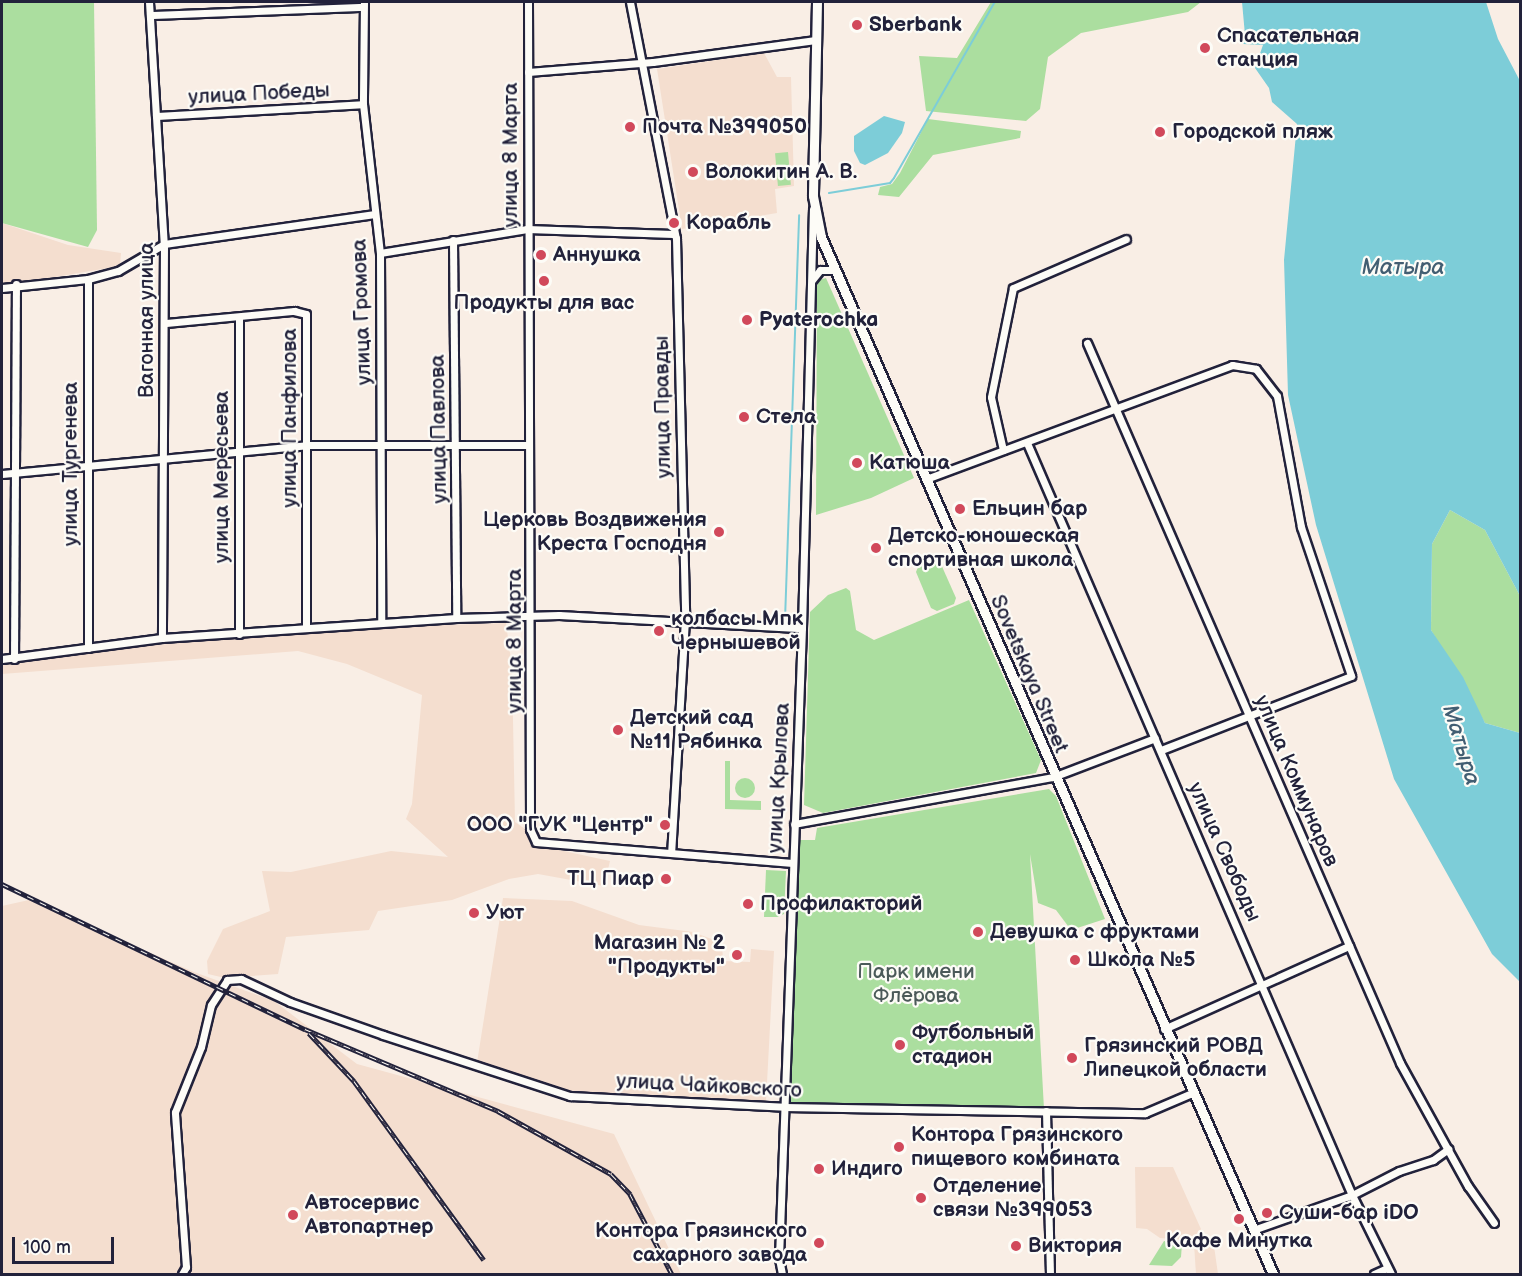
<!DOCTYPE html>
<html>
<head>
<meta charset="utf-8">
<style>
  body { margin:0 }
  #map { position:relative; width:1522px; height:1276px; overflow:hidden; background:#f9eee5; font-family:"Balsamiq Sans",sans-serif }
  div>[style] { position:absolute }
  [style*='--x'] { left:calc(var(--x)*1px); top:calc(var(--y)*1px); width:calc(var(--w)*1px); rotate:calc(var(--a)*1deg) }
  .built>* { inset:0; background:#f4decf }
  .green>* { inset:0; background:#abde9f; transform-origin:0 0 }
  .round { border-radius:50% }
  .water>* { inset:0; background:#7dcdd8 }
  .stream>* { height:2px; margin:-1px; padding:0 1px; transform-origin:1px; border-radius:1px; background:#7dcdd8 }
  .roads { filter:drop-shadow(2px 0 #22223b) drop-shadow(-2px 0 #22223b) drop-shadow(0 2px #22223b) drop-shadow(0 -2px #22223b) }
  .minor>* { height:7px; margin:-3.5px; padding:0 3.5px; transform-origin:3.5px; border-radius:3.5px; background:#fdfcf7 }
  .major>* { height:9px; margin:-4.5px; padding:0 4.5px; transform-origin:4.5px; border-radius:4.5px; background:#fdfcf7 }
  .rail>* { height:4.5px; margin-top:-2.25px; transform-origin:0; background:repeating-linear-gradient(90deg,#fdfcf7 0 7px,#22223b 0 14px); box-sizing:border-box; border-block:2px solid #22223b }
  .dots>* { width:16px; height:16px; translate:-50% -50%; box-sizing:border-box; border:3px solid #fdfcf7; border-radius:50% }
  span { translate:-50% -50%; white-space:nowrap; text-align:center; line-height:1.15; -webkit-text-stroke:4.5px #fdfcf7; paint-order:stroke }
  .poi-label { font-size:21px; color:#22223b; font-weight:700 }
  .left { translate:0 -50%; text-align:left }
  .right { translate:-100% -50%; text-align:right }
  .street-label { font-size:21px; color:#22223b }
  .park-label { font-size:21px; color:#4b5a59 }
  .water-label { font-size:22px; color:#425e72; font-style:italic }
  .frame { position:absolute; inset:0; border:3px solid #22223b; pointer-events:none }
  .scale { position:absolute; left:12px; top:1237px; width:102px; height:27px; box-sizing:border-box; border:3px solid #22223b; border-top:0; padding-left:8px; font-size:18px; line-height:21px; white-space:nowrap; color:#22223b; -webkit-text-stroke:4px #fdfcf7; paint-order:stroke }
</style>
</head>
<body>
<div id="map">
  <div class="built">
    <i style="clip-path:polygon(764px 53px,777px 77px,791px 77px,794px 186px,775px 189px,777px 213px,682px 229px,657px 69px)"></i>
    <i style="clip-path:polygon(2px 223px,68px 245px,121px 253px,120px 266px,2px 286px)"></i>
    <i style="clip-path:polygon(506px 623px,512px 668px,515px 822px,535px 836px,536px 845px,610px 861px,604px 886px,538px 874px,509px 879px,452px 900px,378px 911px,369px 930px,286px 937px,278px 974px,225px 978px,208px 974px,207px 961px,223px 929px,270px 911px,262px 871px,291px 872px,391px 851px,448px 857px,406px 819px,412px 804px,422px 695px,347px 664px,298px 651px,2px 674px,2px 659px,346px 628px)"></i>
    <i style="clip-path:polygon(503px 898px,572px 901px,639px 925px,693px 932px,722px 943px,723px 961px,750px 962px,751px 949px,774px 951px,766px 1102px,586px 1095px,476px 1069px)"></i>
    <i style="clip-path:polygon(29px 900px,194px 972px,274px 1001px,357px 1064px,614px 1134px,681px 1274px,2px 1274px,2px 906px)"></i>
    <i style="clip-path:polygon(1135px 1167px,1173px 1167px,1205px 1238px,1196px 1241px,1160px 1238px,1147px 1229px,1136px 1228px)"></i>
    <i style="clip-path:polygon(1194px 1244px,1214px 1246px,1218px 1274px,1196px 1274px)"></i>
  </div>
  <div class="green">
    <i style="clip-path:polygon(2px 2px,94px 2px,97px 230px,88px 247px,2px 223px)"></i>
    <i style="clip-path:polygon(991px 2px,1201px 2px,1188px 12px,1081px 33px,1048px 57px,1040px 109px,1026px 121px,926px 111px,919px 56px,957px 58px)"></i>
    <i style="clip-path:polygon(928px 119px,1021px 131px,1020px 138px,933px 155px,899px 197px,878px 195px,880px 187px,892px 184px,900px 173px)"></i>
    <i style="left:788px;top:152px;width:33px;height:13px;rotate:85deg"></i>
    <i style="clip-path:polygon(826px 278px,914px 478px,871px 498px,816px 515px,817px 286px,819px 280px)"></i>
    <i style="clip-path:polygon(1450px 510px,1485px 530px,1520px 596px,1520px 733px,1485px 723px,1431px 630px,1432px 544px)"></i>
    <i style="clip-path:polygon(935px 560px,940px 562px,956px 598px,954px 604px,937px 611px,931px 608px,916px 572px,918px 567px)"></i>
    <i style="clip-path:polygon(846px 588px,850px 591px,856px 630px,874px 640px,969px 600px,1041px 760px,1036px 773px,823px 813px,804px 805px,810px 612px,828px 595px)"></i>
    <i style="clip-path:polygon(725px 761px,730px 761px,730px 800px,761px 801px,761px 810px,725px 809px)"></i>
    <i class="round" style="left:735px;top:778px;width:20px;height:20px"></i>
    <i style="clip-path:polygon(1049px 789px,1056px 796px,1105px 919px,1071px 930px,1056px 910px,1038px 903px,1030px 854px,1044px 1109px,789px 1105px,798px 840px,815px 840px,817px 828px)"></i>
    <i style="clip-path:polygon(766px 870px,786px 871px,784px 914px,777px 917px,764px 917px)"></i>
    <i style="clip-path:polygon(1164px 1241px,1182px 1244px,1181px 1257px,1172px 1266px,1149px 1265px)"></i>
  </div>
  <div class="water">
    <i style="clip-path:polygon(1242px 2px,1486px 2px,1498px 39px,1520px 81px,1520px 596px,1485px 530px,1450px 510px,1432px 544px,1431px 630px,1463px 677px,1485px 723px,1520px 733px,1520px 982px,1492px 954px,1394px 779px,1316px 525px,1288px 395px,1284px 260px,1297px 124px,1272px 102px,1269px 88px,1255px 68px,1263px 45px,1243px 44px,1248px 36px,1245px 35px)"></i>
    <i style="clip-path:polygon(884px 116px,905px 122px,902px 133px,888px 153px,865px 165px,860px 163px,854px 151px,854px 136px)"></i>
  </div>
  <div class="stream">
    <i style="--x:829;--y:193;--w:62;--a:-9.3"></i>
    <i style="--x:890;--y:183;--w:6;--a:-51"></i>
    <i style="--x:894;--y:178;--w:203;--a:-60.2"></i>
    <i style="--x:785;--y:620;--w:405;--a:-88"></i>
  </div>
  <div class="roads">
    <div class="minor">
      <i style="--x:149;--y:2;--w:242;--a:86.5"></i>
      <i style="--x:164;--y:244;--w:394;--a:90.3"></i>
      <i style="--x:364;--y:2;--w:102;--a:90.6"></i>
      <i style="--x:363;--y:104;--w:150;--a:83.5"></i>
      <i style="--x:380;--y:253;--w:370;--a:89.8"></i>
      <i style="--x:528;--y:2;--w:827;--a:89.86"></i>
      <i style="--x:530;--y:829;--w:14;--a:65"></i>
      <i style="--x:536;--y:842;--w:257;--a:4.7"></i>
      <i style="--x:630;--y:2;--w:240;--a:79"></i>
      <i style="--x:676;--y:238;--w:381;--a:88.6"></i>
      <i style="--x:685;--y:619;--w:234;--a:93.4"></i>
      <i style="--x:150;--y:15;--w:212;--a:-2.2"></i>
      <i style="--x:528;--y:72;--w:125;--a:-4.6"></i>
      <i style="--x:653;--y:62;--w:164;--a:-7.7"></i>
      <i style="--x:156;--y:116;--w:207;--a:-3.3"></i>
      <i style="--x:453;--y:240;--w:378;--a:89.5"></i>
      <i style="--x:380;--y:253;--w:149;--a:-9.3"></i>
      <i style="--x:527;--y:229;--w:146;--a:2"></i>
      <i style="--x:812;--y:280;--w:13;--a:-51"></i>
      <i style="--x:820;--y:270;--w:13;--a:0"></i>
      <i style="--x:2;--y:288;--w:86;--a:-6"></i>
      <i style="--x:88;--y:279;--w:31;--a:-15"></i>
      <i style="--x:118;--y:271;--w:53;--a:-30.4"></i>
      <i style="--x:164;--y:244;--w:213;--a:-8.1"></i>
      <i style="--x:166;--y:323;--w:129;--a:-5.4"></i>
      <i style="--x:294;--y:311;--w:12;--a:14"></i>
      <i style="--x:306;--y:314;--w:313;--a:90"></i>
      <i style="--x:1087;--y:343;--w:785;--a:66.5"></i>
      <i style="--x:1400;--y:1063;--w:141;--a:61.1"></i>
      <i style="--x:1468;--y:1186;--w:45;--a:54.9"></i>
      <i style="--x:1027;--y:443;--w:819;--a:66.63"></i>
      <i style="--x:1352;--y:1195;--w:88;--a:63.7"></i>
      <i style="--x:1003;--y:450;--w:54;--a:-102.8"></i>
      <i style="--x:991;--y:397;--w:111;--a:-78.6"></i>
      <i style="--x:1013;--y:288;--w:123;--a:-23.4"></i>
      <i style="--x:2;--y:474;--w:306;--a:-5.4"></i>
      <i style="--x:307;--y:445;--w:222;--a:0"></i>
      <i style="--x:926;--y:479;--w:327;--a:-20.4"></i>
      <i style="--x:1232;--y:365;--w:24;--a:9"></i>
      <i style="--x:1256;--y:369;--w:34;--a:52"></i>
      <i style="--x:1277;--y:396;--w:133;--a:79.6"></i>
      <i style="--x:1301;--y:527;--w:157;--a:71.4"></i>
      <i style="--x:1351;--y:676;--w:204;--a:158.7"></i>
      <i style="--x:239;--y:634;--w:315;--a:-90"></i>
      <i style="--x:88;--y:648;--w:369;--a:-90"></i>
      <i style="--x:2;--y:659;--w:161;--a:-7.5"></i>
      <i style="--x:162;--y:638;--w:295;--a:-3.9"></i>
      <i style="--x:456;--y:618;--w:103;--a:-1.7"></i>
      <i style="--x:559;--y:615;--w:243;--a:3.1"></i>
      <i style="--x:14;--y:659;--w:375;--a:-89.7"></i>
      <i style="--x:794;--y:824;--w:263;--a:-10.3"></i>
      <i style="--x:1053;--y:777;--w:109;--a:-20.9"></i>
      <i style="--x:1164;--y:1029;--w:203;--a:-24.2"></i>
      <i style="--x:1046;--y:1111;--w:163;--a:88.6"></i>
      <i style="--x:1253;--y:1230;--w:105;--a:-19.5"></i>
      <i style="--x:1352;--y:1195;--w:53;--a:-27.1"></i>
      <i style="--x:1399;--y:1171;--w:36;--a:-18"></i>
      <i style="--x:1433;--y:1160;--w:19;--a:-36"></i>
      <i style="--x:182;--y:1274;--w:8;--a:-60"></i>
      <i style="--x:186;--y:1267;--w:155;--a:-94.1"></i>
      <i style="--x:175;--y:1112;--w:70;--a:-68.2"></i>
      <i style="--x:201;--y:1047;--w:43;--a:-76.6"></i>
      <i style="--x:211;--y:1005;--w:30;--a:-57"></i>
      <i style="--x:227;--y:980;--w:14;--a:-4"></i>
      <i style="--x:241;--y:979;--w:54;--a:25.1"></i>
      <i style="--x:290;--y:1002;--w:99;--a:19.5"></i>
      <i style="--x:383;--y:1035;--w:197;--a:18.1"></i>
      <i style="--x:570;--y:1096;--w:214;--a:2.9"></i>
      <i style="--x:784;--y:1107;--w:361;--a:1"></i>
      <i style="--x:1145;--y:1113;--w:51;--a:-23.1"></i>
      <i style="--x:782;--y:1274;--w:16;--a:-101"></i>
      <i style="--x:779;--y:1258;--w:630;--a:-87.91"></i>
      <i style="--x:802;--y:628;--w:419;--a:-88.5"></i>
      <i style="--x:1374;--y:1274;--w:14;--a:-25"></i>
    </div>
    <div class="major">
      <i style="--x:817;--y:2;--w:194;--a:91.2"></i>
      <i style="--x:813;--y:196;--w:42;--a:79"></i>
      <i style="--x:821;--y:237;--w:1131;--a:66.45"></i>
    </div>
  </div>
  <div class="rail">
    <i style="--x:2;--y:884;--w:336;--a:25.6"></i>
    <i style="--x:305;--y:1029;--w:210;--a:23"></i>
    <i style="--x:498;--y:1111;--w:129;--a:29.1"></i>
    <i style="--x:611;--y:1174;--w:28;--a:46"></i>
    <i style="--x:630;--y:1194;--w:90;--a:62.3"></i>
    <i style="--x:309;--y:1033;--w:66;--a:46.8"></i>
    <i style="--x:354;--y:1081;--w:221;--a:54"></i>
  </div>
  <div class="dots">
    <i style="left:857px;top:25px;background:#d1495b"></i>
    <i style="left:1205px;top:48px;background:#d1495b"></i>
    <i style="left:630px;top:127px;background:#d1495b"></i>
    <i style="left:1160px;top:132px;background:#d1495b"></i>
    <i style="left:693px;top:172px;background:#d1495b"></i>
    <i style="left:674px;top:223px;background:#d1495b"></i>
    <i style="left:541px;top:255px;background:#d1495b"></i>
    <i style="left:544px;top:281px;background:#d1495b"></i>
    <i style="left:747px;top:320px;background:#d1495b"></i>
    <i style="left:744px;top:417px;background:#d1495b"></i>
    <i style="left:857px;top:463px;background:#d1495b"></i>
    <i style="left:960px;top:509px;background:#d1495b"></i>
    <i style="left:719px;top:532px;background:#d1495b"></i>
    <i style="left:876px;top:548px;background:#d1495b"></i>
    <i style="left:659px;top:631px;background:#d1495b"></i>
    <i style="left:618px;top:730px;background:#d1495b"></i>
    <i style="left:665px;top:825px;background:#d1495b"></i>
    <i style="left:666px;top:879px;background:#d1495b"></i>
    <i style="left:748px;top:904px;background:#d1495b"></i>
    <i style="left:474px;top:913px;background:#d1495b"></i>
    <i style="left:978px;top:932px;background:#d1495b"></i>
    <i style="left:737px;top:955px;background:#d1495b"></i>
    <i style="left:1075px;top:960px;background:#d1495b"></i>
    <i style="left:900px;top:1045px;background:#d1495b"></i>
    <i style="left:1072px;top:1058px;background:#d1495b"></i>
    <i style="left:899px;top:1147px;background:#d1495b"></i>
    <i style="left:819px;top:1169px;background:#d1495b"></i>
    <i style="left:921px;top:1198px;background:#d1495b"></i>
    <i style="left:1267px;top:1213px;background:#d1495b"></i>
    <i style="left:293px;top:1215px;background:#d1495b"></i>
    <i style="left:1239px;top:1219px;background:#d1495b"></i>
    <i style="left:819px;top:1243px;background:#d1495b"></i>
    <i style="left:1016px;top:1246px;background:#d1495b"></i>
  </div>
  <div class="poi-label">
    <span class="left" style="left:869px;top:25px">Sberbank</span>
    <span class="left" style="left:1217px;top:48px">Спасательная<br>станция</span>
    <span class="left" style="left:642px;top:127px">Почта №399050</span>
    <span class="left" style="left:1172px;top:132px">Городской пляж</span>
    <span class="left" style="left:705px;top:172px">Волокитин А. В.</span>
    <span class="left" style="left:686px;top:223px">Корабль</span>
    <span class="left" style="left:553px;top:255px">Аннушка</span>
    <span style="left:544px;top:303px">Продукты для вас</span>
    <span class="left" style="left:759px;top:320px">Pyaterochka</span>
    <span class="left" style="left:756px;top:417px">Стела</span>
    <span class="left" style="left:869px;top:463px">Катюша</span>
    <span class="left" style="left:972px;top:509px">Ельцин бар</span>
    <span class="right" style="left:707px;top:532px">Церковь Воздвижения<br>Креста Господня</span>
    <span class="left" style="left:888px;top:548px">Детско-юношеская<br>спортивная школа</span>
    <span class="left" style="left:671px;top:631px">колбасы Мпк<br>Чернышевой</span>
    <span class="left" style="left:630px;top:730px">Детский сад<br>№11 Рябинка</span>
    <span class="right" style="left:653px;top:825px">ООО "ГУК "Центр"</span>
    <span class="right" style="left:654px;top:879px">ТЦ Пиар</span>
    <span class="left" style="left:760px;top:904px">Профилакторий</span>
    <span class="left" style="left:486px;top:913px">Уют</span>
    <span class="left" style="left:990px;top:932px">Девушка с фруктами</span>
    <span class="right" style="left:725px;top:955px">Магазин № 2<br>"Продукты"</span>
    <span class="left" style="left:1087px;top:960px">Школа №5</span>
    <span class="left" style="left:912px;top:1045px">Футбольный<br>стадион</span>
    <span class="left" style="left:1084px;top:1058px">Грязинский РОВД<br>Липецкой области</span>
    <span class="left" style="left:911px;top:1147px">Контора Грязинского<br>пищевого комбината</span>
    <span class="left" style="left:831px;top:1169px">Индиго</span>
    <span class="left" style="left:933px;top:1198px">Отделение<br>связи №399053</span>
    <span class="left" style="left:305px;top:1215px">Автосервис<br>Автопартнер</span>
    <span class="left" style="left:1279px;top:1213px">Суши-бар iDO</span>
    <span class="right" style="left:807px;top:1243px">Контора Грязинского<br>сахарного завода</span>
    <span style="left:1239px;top:1241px">Кафе Минутка</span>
    <span class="left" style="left:1028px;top:1246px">Виктория</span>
  </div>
  <div class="street-label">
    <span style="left:259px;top:94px;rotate:-3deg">улица Победы</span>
    <span style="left:511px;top:155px;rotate:-90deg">улица 8 Марта</span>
    <span style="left:362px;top:312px;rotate:-92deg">улица Громова</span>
    <span style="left:147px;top:320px;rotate:-90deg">Вагонная улица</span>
    <span style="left:663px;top:407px;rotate:-91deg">улица Правды</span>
    <span style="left:290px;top:418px;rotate:-90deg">улица Панфилова</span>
    <span style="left:439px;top:429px;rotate:-91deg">улица Павлова</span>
    <span style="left:71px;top:464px;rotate:-90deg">улица Тургенева</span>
    <span style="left:222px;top:477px;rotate:-90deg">улица Мересьева</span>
    <span style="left:515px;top:641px;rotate:-90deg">улица 8 Марта</span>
    <span style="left:1029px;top:674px;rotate:67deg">Sovetskaya Street</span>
    <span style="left:779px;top:778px;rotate:-87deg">улица Крылова</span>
    <span style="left:1296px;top:781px;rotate:67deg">улица Коммунаров</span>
    <span style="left:1224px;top:852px;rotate:66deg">улица Свободы</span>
    <span style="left:709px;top:1086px;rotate:3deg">улица Чайковского</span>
  </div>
  <div class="park-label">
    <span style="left:916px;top:984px">Парк имени<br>Флёрова</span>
  </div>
  <div class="water-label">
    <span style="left:1403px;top:268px">Матыра</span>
    <span style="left:1461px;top:745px;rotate:73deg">Матыра</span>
  </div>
  <div class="frame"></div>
  <div class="scale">100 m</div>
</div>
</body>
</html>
